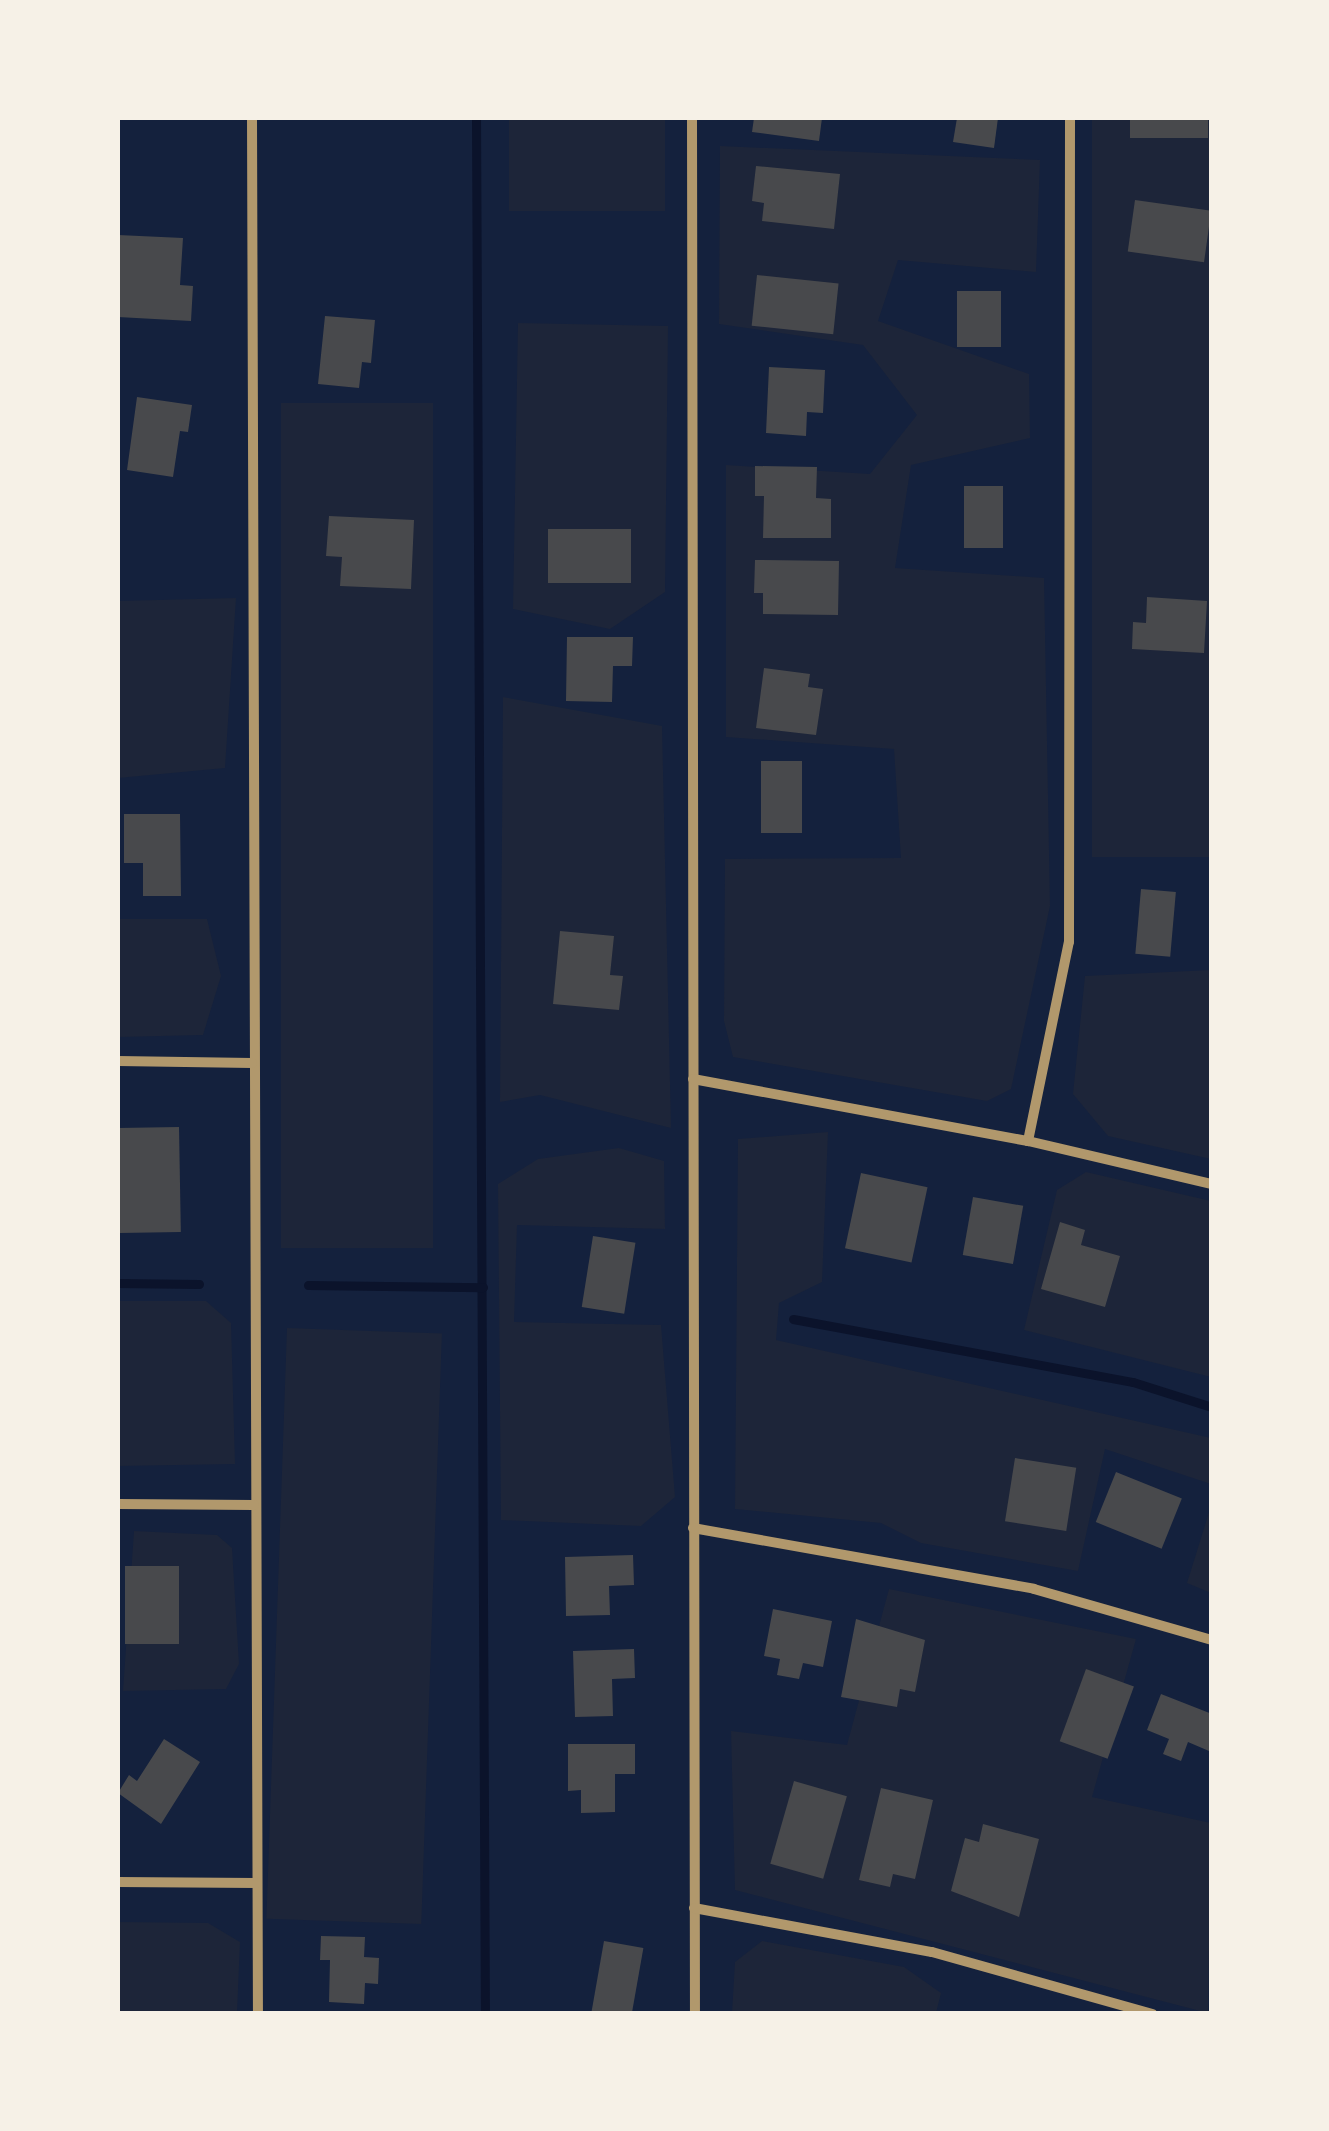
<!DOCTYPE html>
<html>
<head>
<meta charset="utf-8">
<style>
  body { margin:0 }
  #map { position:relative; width:1329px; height:2131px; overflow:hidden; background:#14213d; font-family:"Space Grotesk",sans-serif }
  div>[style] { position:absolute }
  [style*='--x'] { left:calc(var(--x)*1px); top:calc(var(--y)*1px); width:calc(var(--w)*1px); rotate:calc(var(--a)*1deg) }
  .green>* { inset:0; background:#1d2539; transform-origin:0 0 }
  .stream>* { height:9px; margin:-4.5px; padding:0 4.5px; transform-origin:4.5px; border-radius:4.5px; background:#0b132b }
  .building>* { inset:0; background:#48494c; transform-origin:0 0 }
  .minor>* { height:10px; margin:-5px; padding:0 5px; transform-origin:5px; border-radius:5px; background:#b1986c }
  span { translate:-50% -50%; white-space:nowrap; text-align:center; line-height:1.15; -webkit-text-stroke:9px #f6f1e7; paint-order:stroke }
  .frame { position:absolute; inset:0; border:120px solid #f6f1e7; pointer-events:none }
</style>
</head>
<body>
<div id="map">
  <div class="green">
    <i style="left:509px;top:118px;width:156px;height:93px"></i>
    <i style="left:1092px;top:118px;width:119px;height:739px"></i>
    <i style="clip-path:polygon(720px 146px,1040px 160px,1036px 272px,898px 260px,878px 321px,1029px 374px,1030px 438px,911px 465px,895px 568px,1044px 578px,1050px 906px,1011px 1089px,987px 1101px,733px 1057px,724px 1021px,725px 859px,901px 858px,894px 749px,726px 737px,726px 465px,870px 474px,917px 415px,863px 345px,719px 324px)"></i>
    <i style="clip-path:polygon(518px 323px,668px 326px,665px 592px,610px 629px,513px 609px)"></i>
    <i style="left:433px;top:403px;width:845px;height:152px;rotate:90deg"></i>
    <i style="clip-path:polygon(236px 598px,225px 768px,118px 778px,118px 601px)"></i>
    <i style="clip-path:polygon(503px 697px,662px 726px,671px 1128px,540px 1095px,500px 1102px)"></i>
    <i style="clip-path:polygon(118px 919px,207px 919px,221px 976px,203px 1035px,118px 1037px)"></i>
    <i style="clip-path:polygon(1211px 970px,1211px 1159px,1108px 1136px,1073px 1094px,1085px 976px)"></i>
    <i style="clip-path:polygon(828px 1132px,822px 1282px,779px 1303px,776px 1340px,1211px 1438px,1211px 1484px,1105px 1449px,1078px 1571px,921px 1543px,881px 1523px,735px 1509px,738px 1139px)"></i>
    <i style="clip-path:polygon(619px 1148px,664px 1161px,665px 1229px,517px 1225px,514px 1322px,661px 1325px,675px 1497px,641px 1526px,501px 1520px,498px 1184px,538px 1159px)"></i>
    <i style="clip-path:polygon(1086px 1172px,1211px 1201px,1211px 1377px,1024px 1330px,1057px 1190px)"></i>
    <i style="clip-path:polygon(118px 1301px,206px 1301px,231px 1323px,235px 1464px,118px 1466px)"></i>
    <i style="left:287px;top:1328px;width:155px;height:591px;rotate:2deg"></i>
    <i style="clip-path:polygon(1211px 1506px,1211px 1593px,1187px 1583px)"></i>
    <i style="clip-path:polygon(134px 1531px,217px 1535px,232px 1548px,239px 1664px,226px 1689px,123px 1691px)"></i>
    <i style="clip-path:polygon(889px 1589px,1136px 1639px,1092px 1797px,1211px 1823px,1208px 2013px,735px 1890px,731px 1731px,847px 1745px)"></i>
    <i style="clip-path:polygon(118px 1922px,208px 1923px,240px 1942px,237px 2013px,118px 2013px)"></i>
    <i style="clip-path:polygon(762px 1941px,904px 1967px,941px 1993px,936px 2013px,732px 2013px,735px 1962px)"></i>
  </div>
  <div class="stream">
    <i style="--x:476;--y:118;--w:1896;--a:89.73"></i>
    <i style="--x:118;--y:1283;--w:81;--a:0.7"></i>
    <i style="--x:308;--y:1285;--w:175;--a:0.7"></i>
    <i style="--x:793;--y:1319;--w:346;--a:10.5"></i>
    <i style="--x:1133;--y:1382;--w:83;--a:17.6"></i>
  </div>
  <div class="building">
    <i style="clip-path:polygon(754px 118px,822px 118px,819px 141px,752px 132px)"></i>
    <i style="clip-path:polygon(957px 118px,998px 118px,994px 148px,953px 142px)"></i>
    <i style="left:1130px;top:118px;width:78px;height:20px"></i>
    <i style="clip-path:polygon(756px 166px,840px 174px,834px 229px,762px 221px,764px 203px,752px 201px)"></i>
    <i style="left:1135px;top:200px;width:77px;height:52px;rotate:8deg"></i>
    <i style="clip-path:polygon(118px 235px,183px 238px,180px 285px,193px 286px,191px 321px,118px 317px)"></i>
    <i style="left:757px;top:275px;width:82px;height:51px;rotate:6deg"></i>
    <i style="left:957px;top:291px;width:44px;height:56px"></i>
    <i style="clip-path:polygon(325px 316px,375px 320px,371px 363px,362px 362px,359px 388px,318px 384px)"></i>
    <i style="clip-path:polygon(769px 367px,825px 370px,823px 413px,807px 412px,806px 436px,766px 433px)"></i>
    <i style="clip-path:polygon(137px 397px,192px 405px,188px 432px,180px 431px,173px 477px,127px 470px)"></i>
    <i style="clip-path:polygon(755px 466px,817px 467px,816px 498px,831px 499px,831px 538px,763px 538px,764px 496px,755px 496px)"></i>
    <i style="left:964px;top:486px;width:39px;height:62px"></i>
    <i style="clip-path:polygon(329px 516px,414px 520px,411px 589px,340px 586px,342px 557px,326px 556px)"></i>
    <i style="left:548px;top:529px;width:83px;height:54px"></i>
    <i style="clip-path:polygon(755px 560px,839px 561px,838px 615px,763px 614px,763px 593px,754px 593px)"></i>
    <i style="clip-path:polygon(1147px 597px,1207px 601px,1204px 653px,1132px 649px,1133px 622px,1146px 623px)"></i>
    <i style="clip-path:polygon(567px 637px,633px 637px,632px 666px,613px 666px,612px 702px,566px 701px)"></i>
    <i style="clip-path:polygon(764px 668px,810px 674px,808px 687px,823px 689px,816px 735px,756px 728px)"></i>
    <i style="left:761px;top:761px;width:41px;height:72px"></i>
    <i style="clip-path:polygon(124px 814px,180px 814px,181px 896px,143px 896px,143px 863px,124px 863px)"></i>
    <i style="left:1141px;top:889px;width:35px;height:65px;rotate:5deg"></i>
    <i style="clip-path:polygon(560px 931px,614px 936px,610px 975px,623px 976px,619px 1010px,553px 1004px)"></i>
    <i style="left:179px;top:1127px;width:105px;height:61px;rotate:89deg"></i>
    <i style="left:861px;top:1173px;width:68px;height:77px;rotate:12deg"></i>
    <i style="left:973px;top:1197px;width:51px;height:59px;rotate:10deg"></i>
    <i style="clip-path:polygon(1060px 1222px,1085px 1230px,1081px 1245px,1120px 1256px,1105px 1307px,1041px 1289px)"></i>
    <i style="left:593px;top:1236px;width:43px;height:72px;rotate:9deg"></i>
    <i style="left:1015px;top:1458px;width:62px;height:64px;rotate:9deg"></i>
    <i style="left:1116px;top:1472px;width:71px;height:54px;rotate:22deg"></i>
    <i style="clip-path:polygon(633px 1555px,634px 1585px,609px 1586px,610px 1615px,566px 1616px,565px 1557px)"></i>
    <i style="left:125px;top:1566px;width:54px;height:78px"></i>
    <i style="clip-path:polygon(773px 1609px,832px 1621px,823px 1667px,803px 1663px,799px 1679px,777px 1675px,780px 1659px,764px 1656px)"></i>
    <i style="clip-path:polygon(856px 1619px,925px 1640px,915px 1692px,900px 1689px,897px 1707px,841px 1697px)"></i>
    <i style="clip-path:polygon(634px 1649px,635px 1678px,612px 1679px,613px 1716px,575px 1717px,573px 1651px)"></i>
    <i style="left:1086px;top:1669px;width:51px;height:77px;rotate:20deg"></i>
    <i style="clip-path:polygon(1161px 1694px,1212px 1714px,1209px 1751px,1188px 1742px,1181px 1761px,1163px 1754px,1169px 1739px,1147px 1730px)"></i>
    <i style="clip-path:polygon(164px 1739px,200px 1762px,161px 1824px,118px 1793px,129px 1775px,137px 1781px)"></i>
    <i style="clip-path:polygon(568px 1744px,635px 1744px,635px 1774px,615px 1774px,615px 1812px,581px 1813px,581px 1790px,568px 1791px)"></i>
    <i style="left:794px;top:1781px;width:55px;height:86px;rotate:16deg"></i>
    <i style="clip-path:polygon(881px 1788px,933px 1800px,915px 1879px,893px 1874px,890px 1887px,859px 1880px)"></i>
    <i style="clip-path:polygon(983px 1824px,1039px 1839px,1019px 1917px,951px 1891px,965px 1838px,979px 1842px)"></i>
    <i style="clip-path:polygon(321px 1936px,365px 1937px,364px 1957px,379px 1958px,378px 1984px,365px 1983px,364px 2004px,329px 2002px,330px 1960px,320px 1960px)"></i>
    <i style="left:604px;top:1941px;width:40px;height:72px;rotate:10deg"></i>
  </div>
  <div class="minor">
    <i style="--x:252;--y:118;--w:1896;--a:89.82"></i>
    <i style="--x:692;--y:118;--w:1896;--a:89.91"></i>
    <i style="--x:118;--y:1061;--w:134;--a:0.9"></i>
    <i style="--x:693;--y:1079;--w:341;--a:10.5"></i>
    <i style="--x:1028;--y:1141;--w:189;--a:13.2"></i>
    <i style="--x:1028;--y:1141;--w:203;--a:-78.4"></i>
    <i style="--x:1069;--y:942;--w:824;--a:-89.93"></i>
    <i style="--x:118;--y:1504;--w:136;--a:0.4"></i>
    <i style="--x:693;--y:1528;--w:346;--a:10.1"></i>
    <i style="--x:1034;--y:1589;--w:185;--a:16"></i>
    <i style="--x:118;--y:1882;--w:139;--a:0.4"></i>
    <i style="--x:694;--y:1908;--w:242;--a:10.5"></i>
    <i style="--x:932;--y:1952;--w:229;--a:15.7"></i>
  </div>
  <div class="frame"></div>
</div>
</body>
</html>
